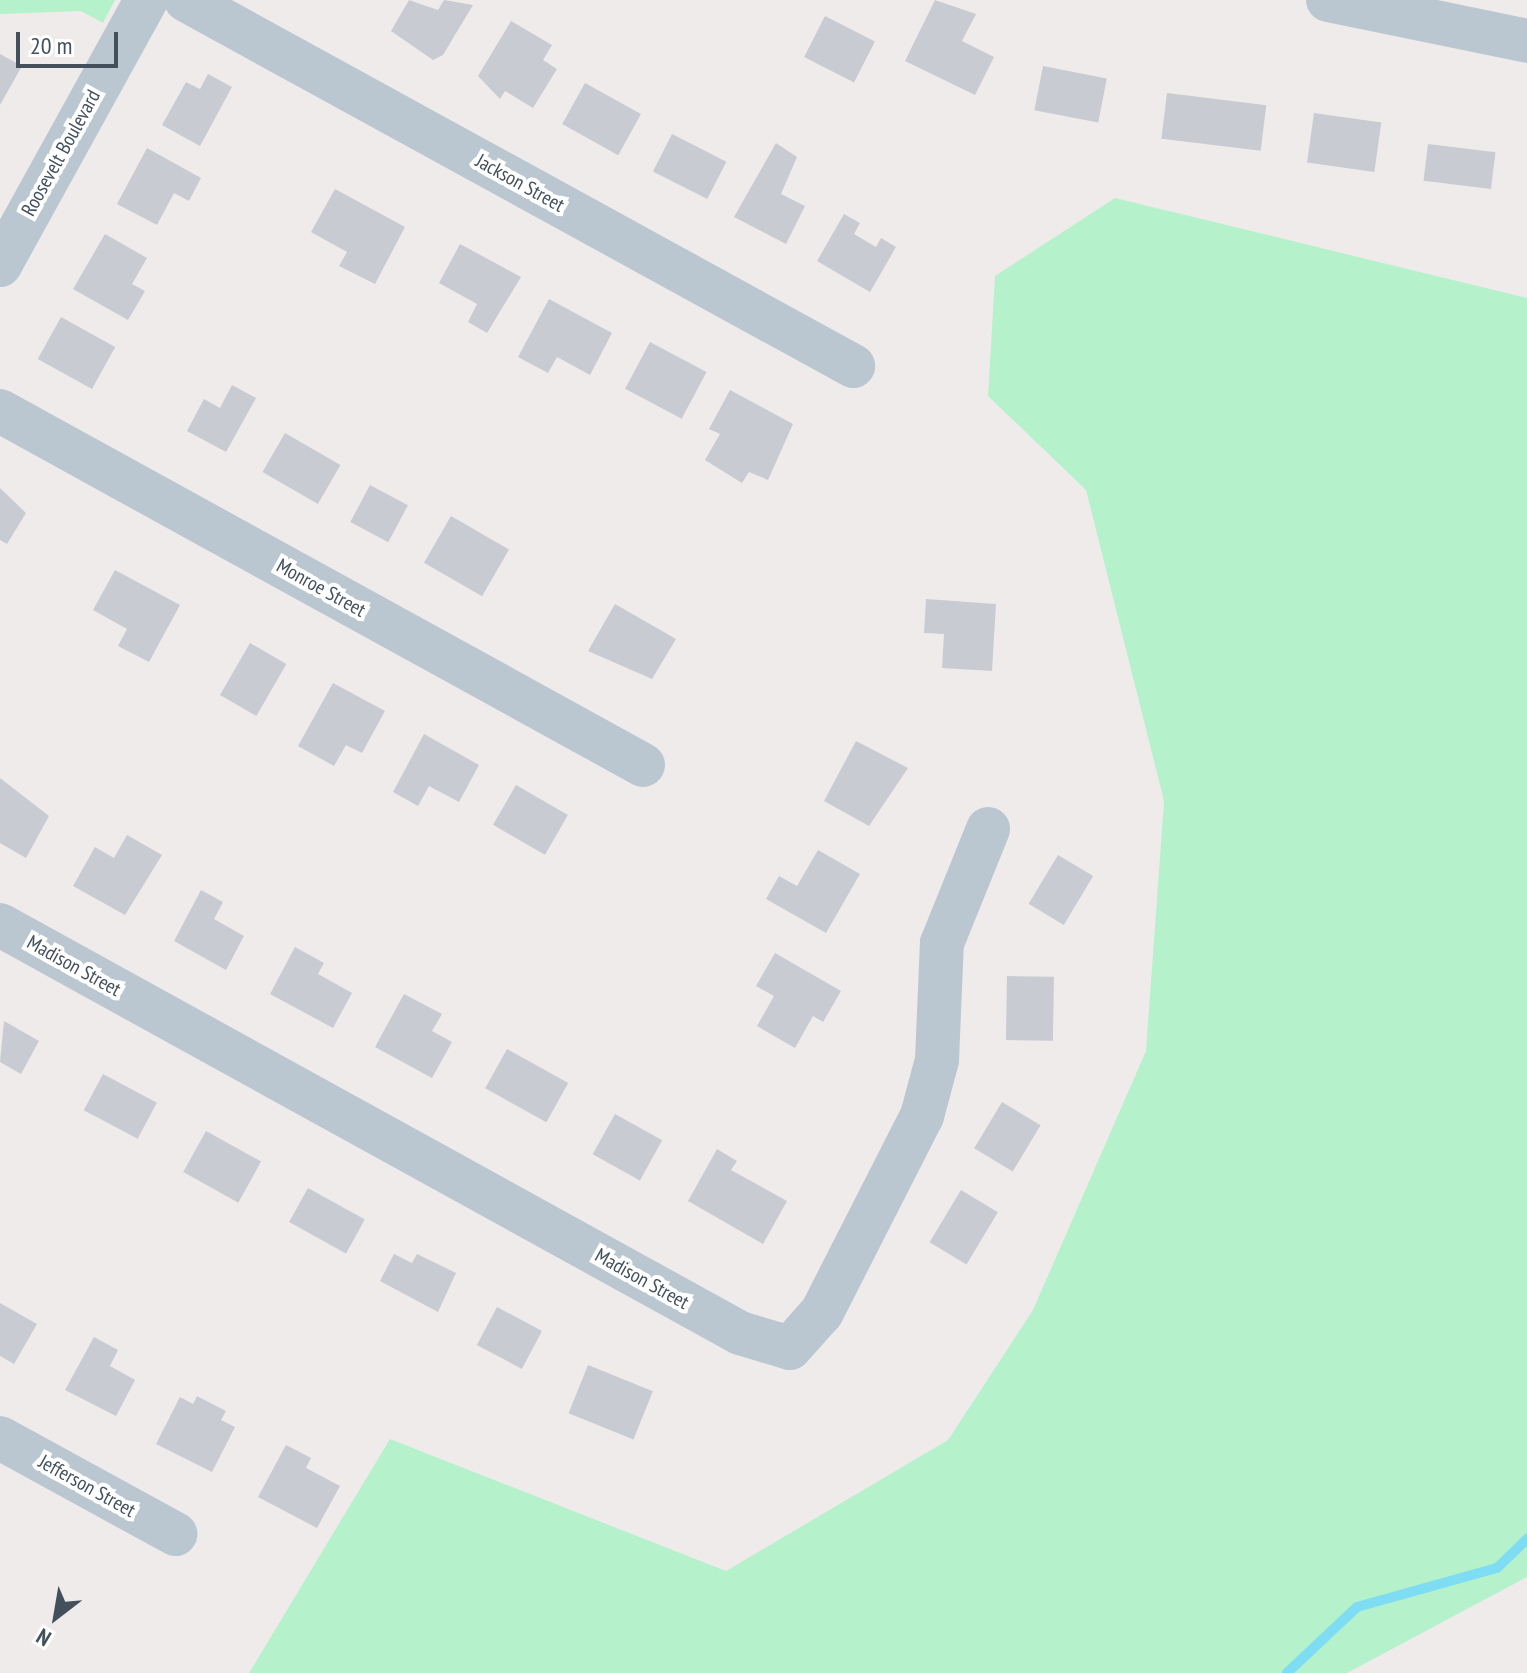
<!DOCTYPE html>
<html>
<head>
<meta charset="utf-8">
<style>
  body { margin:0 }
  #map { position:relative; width:1527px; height:1673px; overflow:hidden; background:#efebeb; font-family:"PT Sans Narrow",sans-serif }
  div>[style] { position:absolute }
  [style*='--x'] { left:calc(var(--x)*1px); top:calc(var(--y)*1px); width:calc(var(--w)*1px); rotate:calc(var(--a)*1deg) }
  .green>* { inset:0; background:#b5f2cb }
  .stream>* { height:10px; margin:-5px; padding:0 5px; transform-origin:5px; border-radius:5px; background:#7eddf2 }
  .building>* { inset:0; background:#c8cbd1; transform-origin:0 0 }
  .minor>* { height:44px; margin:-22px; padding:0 22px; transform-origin:22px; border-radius:22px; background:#bbc7d0 }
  span { translate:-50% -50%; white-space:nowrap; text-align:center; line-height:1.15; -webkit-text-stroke:8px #fff; paint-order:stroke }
  .street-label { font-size:20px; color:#43505b }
  .north { position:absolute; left:16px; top:1577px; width:80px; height:80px; -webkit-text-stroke:6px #fff; paint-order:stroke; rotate:211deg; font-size:22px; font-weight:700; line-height:32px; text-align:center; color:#43505b }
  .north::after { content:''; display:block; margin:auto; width:28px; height:36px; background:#43505b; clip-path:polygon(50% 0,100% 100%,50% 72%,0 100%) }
  .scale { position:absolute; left:16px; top:32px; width:102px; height:36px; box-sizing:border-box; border:4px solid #43505b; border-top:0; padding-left:10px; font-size:24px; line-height:28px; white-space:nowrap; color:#43505b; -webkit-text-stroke:6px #fff; paint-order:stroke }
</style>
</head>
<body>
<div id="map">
  <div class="green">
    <i style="clip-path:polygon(0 0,115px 0,103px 23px,81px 11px,0 14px)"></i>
    <i style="clip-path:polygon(1115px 198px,1527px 298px,1527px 1577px,1347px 1673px,249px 1673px,390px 1439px,726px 1571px,948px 1440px,1033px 1310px,1146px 1051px,1164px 801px,1086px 490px,988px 396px,995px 276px)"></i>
  </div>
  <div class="stream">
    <i style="--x:1287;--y:1673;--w:96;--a:-43.3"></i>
    <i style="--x:1357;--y:1607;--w:145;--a:-15.6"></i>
    <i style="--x:1497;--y:1568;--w:42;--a:-44"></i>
  </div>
  <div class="building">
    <i style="clip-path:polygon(409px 0,438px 10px,444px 0,473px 5px,443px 55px,433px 60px,391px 31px)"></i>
    <i style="clip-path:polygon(935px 0,976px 14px,962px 41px,994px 57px,975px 95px,905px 61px)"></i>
    <i style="left:825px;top:16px;width:56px;height:46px;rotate:27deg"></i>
    <i style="clip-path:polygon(511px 21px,552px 45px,543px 60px,557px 69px,533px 108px,505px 91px,500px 99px,478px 76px)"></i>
    <i style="clip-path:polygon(0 54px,22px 66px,0 105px)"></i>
    <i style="left:1043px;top:66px;width:65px;height:45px;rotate:11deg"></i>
    <i style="clip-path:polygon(208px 74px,232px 87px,200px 146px,162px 125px,186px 82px,200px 89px)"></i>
    <i style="left:585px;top:83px;width:64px;height:47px;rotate:29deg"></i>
    <i style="left:1167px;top:93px;width:100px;height:46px;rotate:7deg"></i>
    <i style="left:1314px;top:113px;width:68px;height:50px;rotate:8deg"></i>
    <i style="left:672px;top:134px;width:61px;height:42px;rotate:27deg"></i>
    <i style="clip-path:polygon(776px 143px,797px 157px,781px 194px,805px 206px,786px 244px,734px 217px)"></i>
    <i style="left:1428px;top:144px;width:68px;height:37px;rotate:7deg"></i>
    <i style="clip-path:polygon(147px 148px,201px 178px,189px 201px,174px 193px,157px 225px,117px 204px)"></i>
    <i style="clip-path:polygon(335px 189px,405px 227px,375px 284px,339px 266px,347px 252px,311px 232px)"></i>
    <i style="clip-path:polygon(844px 214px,860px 223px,854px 234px,876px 247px,881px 238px,896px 247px,870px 292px,817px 261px)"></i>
    <i style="clip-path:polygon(105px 234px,147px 258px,132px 284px,145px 291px,128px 320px,73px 289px)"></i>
    <i style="clip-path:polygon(460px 244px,521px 277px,487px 333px,468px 322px,477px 304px,439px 283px)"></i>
    <i style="clip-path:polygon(549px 299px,612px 333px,590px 375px,557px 357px,548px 373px,518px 357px)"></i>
    <i style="left:61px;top:317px;width:62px;height:48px;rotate:29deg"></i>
    <i style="left:650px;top:342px;width:64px;height:53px;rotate:28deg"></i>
    <i style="clip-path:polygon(232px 385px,256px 398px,226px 452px,187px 431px,204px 399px,220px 408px)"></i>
    <i style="clip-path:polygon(730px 390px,793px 424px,768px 480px,749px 472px,742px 483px,705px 460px,720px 434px,709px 429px)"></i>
    <i style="left:285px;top:433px;width:64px;height:45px;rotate:30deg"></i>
    <i style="left:370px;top:485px;width:43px;height:42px;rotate:28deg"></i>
    <i style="clip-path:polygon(0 488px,26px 513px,7px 544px,0 540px)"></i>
    <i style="left:451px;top:516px;width:67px;height:54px;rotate:30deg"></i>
    <i style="clip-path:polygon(115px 570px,180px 605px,149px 662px,118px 646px,127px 629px,93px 610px)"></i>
    <i style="clip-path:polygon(926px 599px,996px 604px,992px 671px,942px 668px,944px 634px,924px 633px)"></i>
    <i style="clip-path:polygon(615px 604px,676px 639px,652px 679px,588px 651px)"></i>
    <i style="left:250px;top:643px;width:42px;height:60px;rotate:30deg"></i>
    <i style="clip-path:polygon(333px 683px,385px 711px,362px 753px,346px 745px,334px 766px,298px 746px)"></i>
    <i style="clip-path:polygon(424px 734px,479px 765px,459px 802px,429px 786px,418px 806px,393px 792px)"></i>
    <i style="clip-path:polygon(856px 741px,908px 768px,869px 826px,824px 801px)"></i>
    <i style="clip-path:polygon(0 778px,49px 816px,26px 858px,0 843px)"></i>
    <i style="left:516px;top:785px;width:60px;height:46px;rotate:30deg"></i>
    <i style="clip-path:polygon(127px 835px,162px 855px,125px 915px,73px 886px,95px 847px,114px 858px)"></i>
    <i style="clip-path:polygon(818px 850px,860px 874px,826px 933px,766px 899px,779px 876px,797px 886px)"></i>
    <i style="left:1058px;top:855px;width:41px;height:57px;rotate:31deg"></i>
    <i style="clip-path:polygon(201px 890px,223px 902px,214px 919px,244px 936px,226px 970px,174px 941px)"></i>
    <i style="clip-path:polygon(295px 947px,324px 963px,318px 974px,352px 993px,333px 1028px,270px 994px)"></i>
    <i style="clip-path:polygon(775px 953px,841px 991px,823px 1022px,813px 1016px,795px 1048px,757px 1026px,774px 996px,756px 986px)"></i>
    <i style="left:1007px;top:976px;width:47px;height:64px;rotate:1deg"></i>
    <i style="clip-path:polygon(404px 994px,442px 1014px,432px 1031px,452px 1042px,432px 1078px,375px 1047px)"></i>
    <i style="clip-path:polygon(4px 1021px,39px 1041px,21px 1074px,0 1062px)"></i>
    <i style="left:507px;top:1049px;width:70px;height:45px;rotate:29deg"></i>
    <i style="left:103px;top:1074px;width:61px;height:41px;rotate:28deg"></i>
    <i style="left:1002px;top:1102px;width:45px;height:54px;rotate:31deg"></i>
    <i style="left:615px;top:1114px;width:54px;height:46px;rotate:29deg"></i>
    <i style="left:206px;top:1131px;width:63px;height:47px;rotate:29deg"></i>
    <i style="clip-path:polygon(717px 1149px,737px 1161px,731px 1170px,787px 1201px,763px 1244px,688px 1201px)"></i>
    <i style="left:308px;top:1188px;width:65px;height:39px;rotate:29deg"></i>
    <i style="left:961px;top:1190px;width:43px;height:61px;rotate:31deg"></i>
    <i style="clip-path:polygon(394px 1254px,412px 1263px,417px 1254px,456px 1273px,438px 1312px,380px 1281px)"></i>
    <i style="clip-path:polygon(0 1303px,37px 1324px,14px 1364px,0 1356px)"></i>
    <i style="left:497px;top:1307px;width:51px;height:43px;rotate:28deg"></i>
    <i style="clip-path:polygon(94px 1337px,118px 1350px,110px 1366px,135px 1380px,116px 1416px,65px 1390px)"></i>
    <i style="left:588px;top:1365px;width:70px;height:52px;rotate:22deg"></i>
    <i style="clip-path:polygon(197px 1396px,226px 1411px,221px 1420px,235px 1427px,212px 1472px,156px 1444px,180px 1397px,193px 1404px)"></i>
    <i style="clip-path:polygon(286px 1445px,311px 1458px,306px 1468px,340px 1486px,317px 1528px,258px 1497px)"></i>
  </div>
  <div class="minor">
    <i style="--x:186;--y:0;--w:761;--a:28.75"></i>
    <i style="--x:1328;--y:0;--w:203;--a:11.6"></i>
    <i style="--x:0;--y:265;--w:303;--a:-61.1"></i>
    <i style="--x:0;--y:411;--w:734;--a:28.83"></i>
    <i style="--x:0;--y:925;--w:845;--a:28.87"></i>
    <i style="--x:740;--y:1333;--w:52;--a:16.7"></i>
    <i style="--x:790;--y:1348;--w:48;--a:-48.4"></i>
    <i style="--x:822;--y:1312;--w:220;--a:-63"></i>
    <i style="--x:922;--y:1116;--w:58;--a:-75"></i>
    <i style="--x:937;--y:1060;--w:117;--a:-87.6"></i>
    <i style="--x:942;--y:943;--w:123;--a:-68"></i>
    <i style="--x:0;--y:1438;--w:200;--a:28.7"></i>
  </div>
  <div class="street-label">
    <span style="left:61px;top:153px;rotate:-61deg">Roosevelt Boulevard</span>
    <span style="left:520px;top:183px;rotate:29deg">Jackson Street</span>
    <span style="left:321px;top:588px;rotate:29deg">Monroe Street</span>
    <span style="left:74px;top:966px;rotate:29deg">Madison Street</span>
    <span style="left:642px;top:1279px;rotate:29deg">Madison Street</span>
    <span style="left:87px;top:1486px;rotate:29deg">Jefferson Street</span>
  </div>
  <div class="north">N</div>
  <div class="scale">20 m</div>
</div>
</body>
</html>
